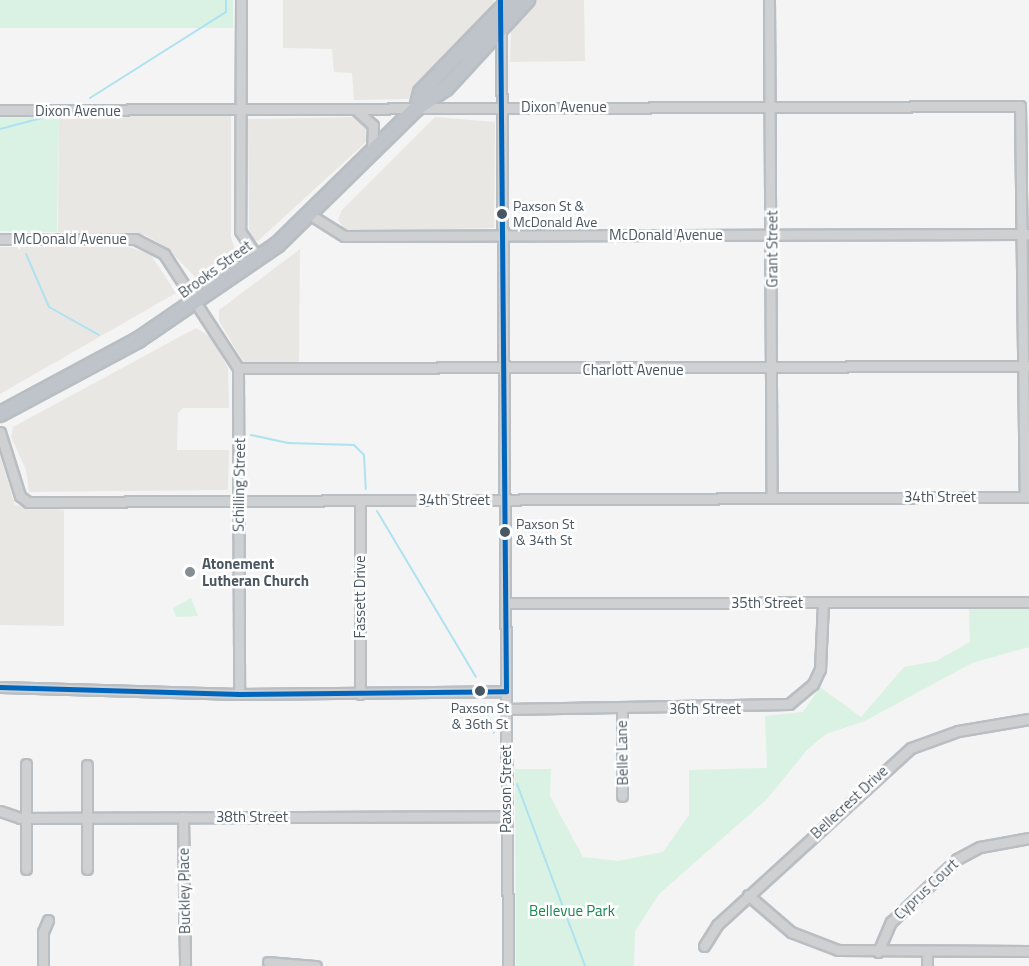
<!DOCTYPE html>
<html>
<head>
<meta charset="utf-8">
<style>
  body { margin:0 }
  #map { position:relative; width:1029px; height:966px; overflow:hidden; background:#f4f4f4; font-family:"Titillium Web",sans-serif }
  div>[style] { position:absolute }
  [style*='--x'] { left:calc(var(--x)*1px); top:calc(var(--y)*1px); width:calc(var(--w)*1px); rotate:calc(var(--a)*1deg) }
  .commercial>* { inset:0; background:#e8e7e3 }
  .green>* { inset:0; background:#d9f2e3; transform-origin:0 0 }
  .stream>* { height:2px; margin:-1px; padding:0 1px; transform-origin:1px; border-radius:1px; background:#aee2f0 }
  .roads { filter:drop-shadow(2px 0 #b9bec3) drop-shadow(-2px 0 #b9bec3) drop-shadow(0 2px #b9bec3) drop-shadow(0 -2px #b9bec3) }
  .minor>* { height:9px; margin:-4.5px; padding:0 4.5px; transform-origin:4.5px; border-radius:4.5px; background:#ced0d2 }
  .highway>* { height:14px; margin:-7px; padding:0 7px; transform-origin:7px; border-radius:7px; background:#bec4c9 }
  .bus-1>* { height:4.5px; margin:-2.25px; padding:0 2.25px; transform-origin:2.25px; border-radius:2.25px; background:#0065bd }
  .dots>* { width:16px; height:16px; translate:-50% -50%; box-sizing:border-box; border:3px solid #fff; border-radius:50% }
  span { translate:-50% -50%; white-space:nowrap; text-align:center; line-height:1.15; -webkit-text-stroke:5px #fff; paint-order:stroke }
  .bus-label { font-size:14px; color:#4a5661 }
  .left { translate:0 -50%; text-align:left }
  .street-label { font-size:15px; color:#4a5661 }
  .poi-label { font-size:15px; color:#4a5661; font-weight:700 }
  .park-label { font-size:15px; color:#17864f }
</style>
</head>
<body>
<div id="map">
  <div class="commercial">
    <i style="clip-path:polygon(283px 0,494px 0,493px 12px,409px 99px,354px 100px,352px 73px,334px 72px,332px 49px,283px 48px)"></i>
    <i style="clip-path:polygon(535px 0,584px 0,585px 61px,510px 62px,511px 29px)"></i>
    <i style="clip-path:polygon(59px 116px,231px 116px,231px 237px,237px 257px,200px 282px,166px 247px,145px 235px,58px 232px)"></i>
    <i style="clip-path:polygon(358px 117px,372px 133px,365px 143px,258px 241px,249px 238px,248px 119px)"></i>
    <i style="clip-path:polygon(435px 117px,495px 122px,494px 228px,345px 231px,338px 219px,342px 210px)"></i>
    <i style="clip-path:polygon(0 247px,130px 247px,151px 255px,176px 293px,0 394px)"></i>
    <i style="clip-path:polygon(300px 249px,299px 362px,244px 363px,219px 321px,219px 310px)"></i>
    <i style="clip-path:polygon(196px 328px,211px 337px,228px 368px,229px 408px,183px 408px,178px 413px,177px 450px,229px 450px,228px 490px,29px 492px,26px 470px,11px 437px,13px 427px)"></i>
    <i style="clip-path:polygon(0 455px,15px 505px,64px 510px,64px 626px,0 625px)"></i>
  </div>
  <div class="green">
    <i style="left:0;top:0;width:233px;height:28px"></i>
    <i style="left:0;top:115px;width:59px;height:116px;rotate:1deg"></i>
    <i style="clip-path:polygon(191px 598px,198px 616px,176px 617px,173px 608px)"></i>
    <i style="clip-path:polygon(969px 609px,1029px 609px,1029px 647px,972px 663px,865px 721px,826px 734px,807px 750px,767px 799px,659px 894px,635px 931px,634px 966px,516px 966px,515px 769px,551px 769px,550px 796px,583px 857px,618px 861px,663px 852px,689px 815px,689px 770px,767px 768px,765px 716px,803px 712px,820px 687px,861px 717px,904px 667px,936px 661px,970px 642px)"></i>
  </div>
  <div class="stream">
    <i style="--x:90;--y:98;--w:161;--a:-32.3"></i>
    <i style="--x:226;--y:12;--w:12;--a:-90"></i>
    <i style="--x:0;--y:129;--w:47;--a:-14.9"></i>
    <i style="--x:26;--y:254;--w:58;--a:66.5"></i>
    <i style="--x:49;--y:307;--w:57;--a:29.2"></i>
    <i style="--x:251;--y:435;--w:38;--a:12"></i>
    <i style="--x:288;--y:443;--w:66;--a:1.7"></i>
    <i style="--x:354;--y:445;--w:14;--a:45"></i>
    <i style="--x:364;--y:455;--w:34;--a:87"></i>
    <i style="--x:377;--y:511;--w:193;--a:59.2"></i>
    <i style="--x:485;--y:704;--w:30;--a:73"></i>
    <i style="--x:517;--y:784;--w:194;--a:69.5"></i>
  </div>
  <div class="roads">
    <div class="minor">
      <i style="--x:241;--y:0;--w:231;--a:90.2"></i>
      <i style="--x:240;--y:231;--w:32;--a:56"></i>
      <i style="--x:769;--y:0;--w:498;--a:89.7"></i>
      <i style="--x:501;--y:26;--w:940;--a:89.57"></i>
      <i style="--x:355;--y:109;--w:24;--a:42"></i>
      <i style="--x:373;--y:125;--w:27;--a:92"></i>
      <i style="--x:0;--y:110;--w:1020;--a:-0.22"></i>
      <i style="--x:1020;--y:106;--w:391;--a:89.3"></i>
      <i style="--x:309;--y:214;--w:41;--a:32.2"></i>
      <i style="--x:344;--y:236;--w:685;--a:-0.17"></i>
      <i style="--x:0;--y:239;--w:135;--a:0"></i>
      <i style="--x:135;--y:239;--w:33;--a:27"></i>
      <i style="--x:164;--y:254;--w:136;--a:57"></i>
      <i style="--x:238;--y:368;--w:326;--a:89.8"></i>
      <i style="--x:238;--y:368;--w:791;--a:-0.14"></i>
      <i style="--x:0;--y:432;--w:67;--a:72.6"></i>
      <i style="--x:20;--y:496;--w:10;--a:37"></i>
      <i style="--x:28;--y:502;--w:1001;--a:-0.29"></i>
      <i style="--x:505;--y:603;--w:524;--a:-0.11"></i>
      <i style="--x:0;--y:687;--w:239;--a:1.7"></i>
      <i style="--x:239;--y:694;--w:267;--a:-0.6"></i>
      <i style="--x:360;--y:694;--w:193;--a:-90"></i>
      <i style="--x:506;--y:709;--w:283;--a:-1"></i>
      <i style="--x:789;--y:704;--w:31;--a:-40"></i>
      <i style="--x:813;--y:684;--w:17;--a:-65"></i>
      <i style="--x:820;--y:669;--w:65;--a:-87.4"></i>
      <i style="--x:622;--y:709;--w:87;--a:90"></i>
      <i style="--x:26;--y:764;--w:105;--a:90"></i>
      <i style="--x:87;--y:765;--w:104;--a:90"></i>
      <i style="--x:0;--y:811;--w:21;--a:19"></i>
      <i style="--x:20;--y:818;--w:485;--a:-0.2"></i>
      <i style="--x:183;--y:817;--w:149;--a:89.2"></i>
      <i style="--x:748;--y:895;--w:57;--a:40.7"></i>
      <i style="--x:791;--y:932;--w:50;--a:21"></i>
      <i style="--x:838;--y:950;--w:191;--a:0.3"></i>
      <i style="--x:704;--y:946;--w:25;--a:-58"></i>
      <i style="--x:717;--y:925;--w:263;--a:-42.4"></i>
      <i style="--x:911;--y:748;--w:50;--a:-19.9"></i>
      <i style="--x:958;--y:731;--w:72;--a:-9.6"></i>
      <i style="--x:878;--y:952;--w:33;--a:-67"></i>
      <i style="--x:891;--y:922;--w:91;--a:-43.7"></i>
      <i style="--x:957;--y:859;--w:26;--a:-28"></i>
      <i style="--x:980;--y:847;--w:50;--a:-10.4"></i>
      <i style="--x:927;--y:953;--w:13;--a:90"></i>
      <i style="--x:268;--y:962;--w:48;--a:4.8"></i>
      <i style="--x:43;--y:966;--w:34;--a:-90"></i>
      <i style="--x:43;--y:932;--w:13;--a:-67"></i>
    </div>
    <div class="highway">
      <i style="--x:417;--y:108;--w:16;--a:-76"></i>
      <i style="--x:421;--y:92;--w:128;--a:-45.9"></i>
      <i style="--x:0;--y:414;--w:157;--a:-28.2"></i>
      <i style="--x:138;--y:340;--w:168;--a:-34.4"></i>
      <i style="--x:277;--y:245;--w:196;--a:-44.4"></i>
      <i style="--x:417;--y:108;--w:35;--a:-35"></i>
      <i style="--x:446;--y:88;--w:120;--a:-47.4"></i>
    </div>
  </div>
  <div class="bus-1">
    <i style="--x:0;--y:687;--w:239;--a:1.7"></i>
    <i style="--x:239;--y:694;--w:267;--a:-0.6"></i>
    <i style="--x:506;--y:691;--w:691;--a:-90.5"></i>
  </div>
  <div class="dots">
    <i style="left:502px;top:214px;background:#4a5661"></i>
    <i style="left:505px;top:532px;background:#4a5661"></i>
    <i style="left:190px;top:572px;background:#868d94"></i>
    <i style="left:480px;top:691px;background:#4a5661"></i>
  </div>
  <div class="bus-label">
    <span class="left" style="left:513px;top:214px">Paxson St &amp;<br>McDonald Ave</span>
    <span class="left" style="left:516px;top:532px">Paxson St<br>&amp; 34th St</span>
    <span style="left:480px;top:716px">Paxson St<br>&amp; 36th St</span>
  </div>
  <div class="street-label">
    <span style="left:564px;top:107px">Dixon Avenue</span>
    <span style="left:78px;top:111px">Dixon Avenue</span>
    <span style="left:666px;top:235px">McDonald Avenue</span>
    <span style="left:70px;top:239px">McDonald Avenue</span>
    <span style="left:772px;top:249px;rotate:-90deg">Grant Street</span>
    <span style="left:215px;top:269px;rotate:-36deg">Brooks Street</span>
    <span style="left:633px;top:370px">Charlott Avenue</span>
    <span style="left:239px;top:485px;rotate:-89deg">Schilling Street</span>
    <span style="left:940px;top:497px">34th Street</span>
    <span style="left:454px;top:500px">34th Street</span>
    <span style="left:360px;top:597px;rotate:-90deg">Fassett Drive</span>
    <span style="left:767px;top:603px">35th Street</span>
    <span style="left:705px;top:709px">36th Street</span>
    <span style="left:622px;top:753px;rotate:-91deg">Belle Lane</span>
    <span style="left:506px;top:789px;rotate:-90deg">Paxson Street</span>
    <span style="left:849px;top:802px;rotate:-43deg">Bellecrest Drive</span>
    <span style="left:252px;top:817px">38th Street</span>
    <span style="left:926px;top:889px;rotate:-43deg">Cyprus Court</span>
    <span style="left:184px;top:891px;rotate:-91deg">Buckley Place</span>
  </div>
  <div class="poi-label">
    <span class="left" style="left:202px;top:572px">Atonement<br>Lutheran Church</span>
  </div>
  <div class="park-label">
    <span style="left:572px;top:911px">Bellevue Park</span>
  </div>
</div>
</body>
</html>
